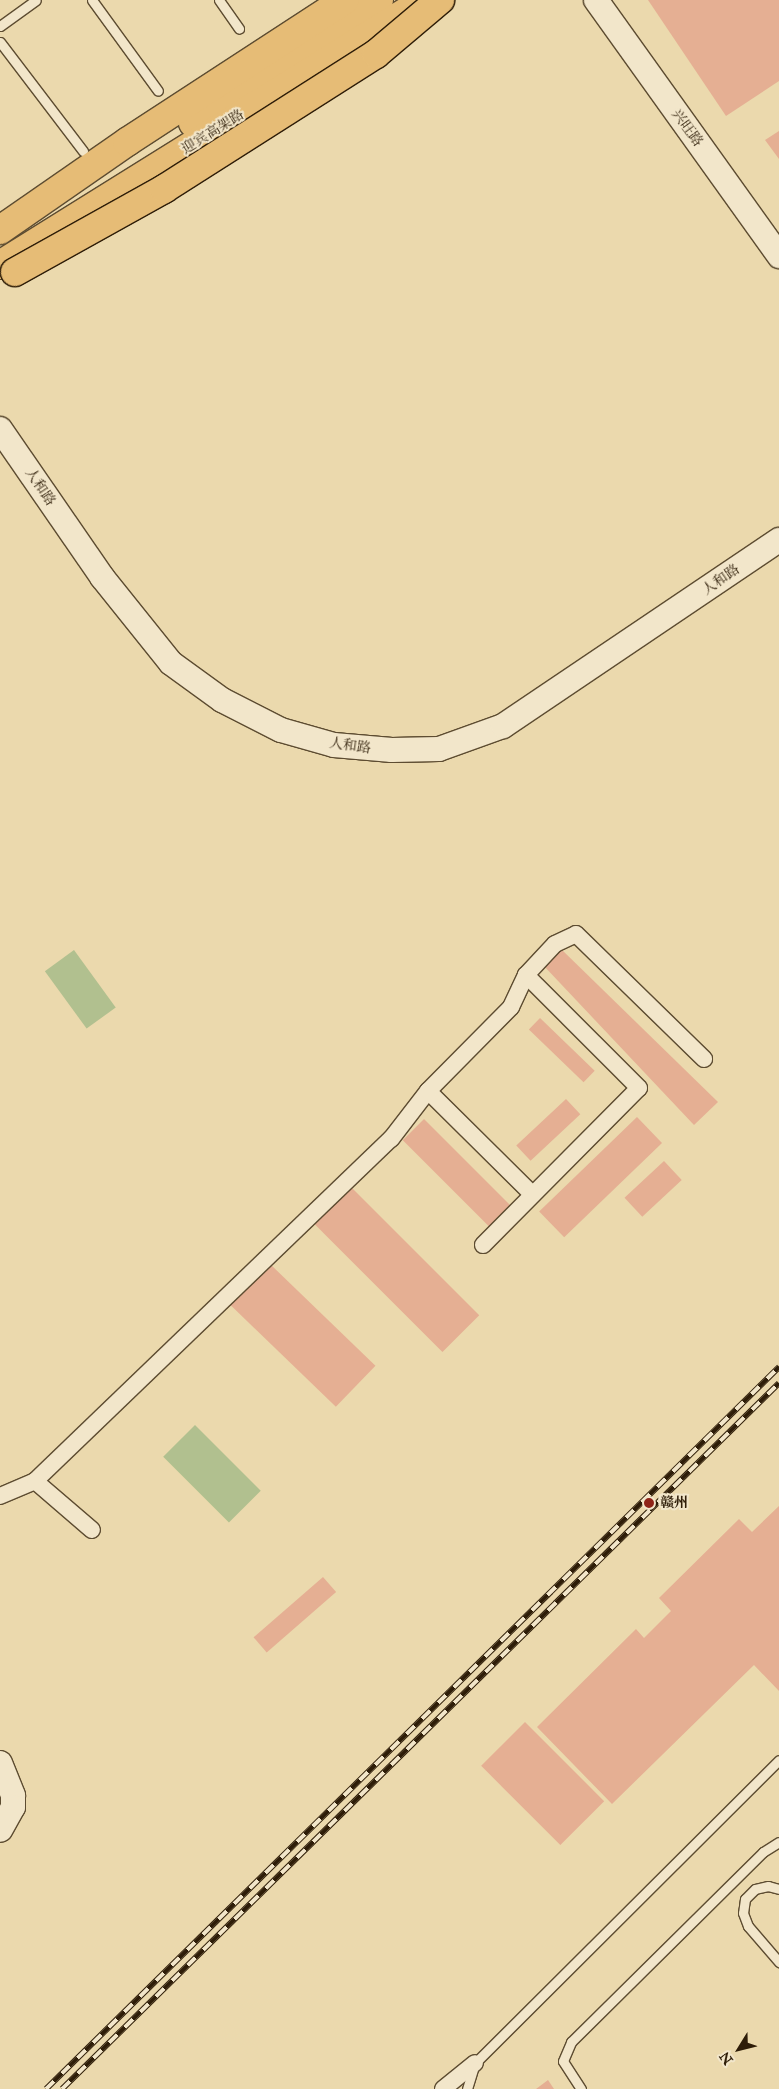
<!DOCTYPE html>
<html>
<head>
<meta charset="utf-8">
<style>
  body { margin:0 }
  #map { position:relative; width:779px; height:2089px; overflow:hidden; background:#ebd9ad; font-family:"IM FELL Great Primer","Noto Serif SC",serif }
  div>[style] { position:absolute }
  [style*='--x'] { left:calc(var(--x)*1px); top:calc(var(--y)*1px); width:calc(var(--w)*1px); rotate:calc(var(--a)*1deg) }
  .green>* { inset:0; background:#b1c08f; transform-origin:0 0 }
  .building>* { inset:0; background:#e5af93; transform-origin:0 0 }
  .roads { filter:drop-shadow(1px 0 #5d4c31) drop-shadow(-1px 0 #5d4c31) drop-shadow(0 1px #5d4c31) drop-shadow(0 -1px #5d4c31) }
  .lane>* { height:9px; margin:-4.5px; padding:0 4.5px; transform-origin:4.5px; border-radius:4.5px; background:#f2e6ca }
  .street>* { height:16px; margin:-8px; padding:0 8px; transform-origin:8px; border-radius:8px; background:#f2e6ca }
  .secondary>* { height:24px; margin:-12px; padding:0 12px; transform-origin:12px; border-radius:12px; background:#f2e6ca }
  .highway>* { height:28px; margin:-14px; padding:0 14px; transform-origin:14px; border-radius:14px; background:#e6bc76 }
  .rail>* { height:5.5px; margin-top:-2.75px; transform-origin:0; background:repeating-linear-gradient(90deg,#f2e6ca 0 11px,#2e1d08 0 22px); box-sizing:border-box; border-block:1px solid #2e1d08 }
  .bridges { filter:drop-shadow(1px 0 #2e1d08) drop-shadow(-1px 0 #2e1d08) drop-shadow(0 1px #2e1d08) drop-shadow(0 -1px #2e1d08) }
  .highway-bridge>* { height:28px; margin:-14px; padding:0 14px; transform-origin:14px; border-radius:14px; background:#e6bc76 }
  .dots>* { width:14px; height:14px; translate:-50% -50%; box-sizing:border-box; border:2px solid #f2e6ca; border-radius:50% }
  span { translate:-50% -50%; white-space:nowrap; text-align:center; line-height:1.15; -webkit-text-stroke:4px #f2e6ca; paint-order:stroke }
  .street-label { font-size:14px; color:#2e1d08 }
  .poi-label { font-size:14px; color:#2e1d08; font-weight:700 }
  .left { translate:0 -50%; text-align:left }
  .north { position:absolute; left:714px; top:2024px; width:50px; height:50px; -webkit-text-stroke:4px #f2e6ca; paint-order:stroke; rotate:234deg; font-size:14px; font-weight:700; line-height:20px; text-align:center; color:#2e1d08 }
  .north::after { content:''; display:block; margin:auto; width:18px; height:22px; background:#2e1d08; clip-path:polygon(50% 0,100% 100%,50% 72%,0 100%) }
</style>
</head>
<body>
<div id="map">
  <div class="green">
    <i style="left:74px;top:950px;width:71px;height:36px;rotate:54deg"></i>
    <i style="left:195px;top:1425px;width:93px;height:45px;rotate:45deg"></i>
  </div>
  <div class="building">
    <i style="clip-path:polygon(648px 0,779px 0,779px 81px,726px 116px)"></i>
    <i style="clip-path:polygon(779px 131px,779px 159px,765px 140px)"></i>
    <i style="clip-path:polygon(560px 948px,718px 1102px,694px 1125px,543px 965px)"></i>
    <i style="left:540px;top:1018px;width:76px;height:16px;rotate:44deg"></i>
    <i style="left:566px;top:1099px;width:21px;height:68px;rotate:47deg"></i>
    <i style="left:637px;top:1117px;width:36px;height:136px;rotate:46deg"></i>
    <i style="left:424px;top:1119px;width:122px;height:30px;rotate:45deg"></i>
    <i style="left:664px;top:1161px;width:26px;height:54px;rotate:47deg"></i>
    <i style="left:347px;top:1183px;width:187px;height:52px;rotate:45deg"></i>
    <i style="left:269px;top:1263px;width:148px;height:57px;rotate:44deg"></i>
    <i style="clip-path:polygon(779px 1506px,779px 1691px,754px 1665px,612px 1804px,537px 1727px,636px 1629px,644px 1638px,671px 1611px,659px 1598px,739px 1519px,752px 1532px)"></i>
    <i style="left:323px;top:1577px;width:20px;height:92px;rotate:49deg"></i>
    <i style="left:525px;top:1722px;width:112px;height:62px;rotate:45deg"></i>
    <i style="clip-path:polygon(548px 2080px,554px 2089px,536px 2089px)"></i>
  </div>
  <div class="roads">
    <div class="lane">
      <i style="--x:92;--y:0;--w:112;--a:54"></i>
      <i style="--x:219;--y:0;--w:35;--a:55"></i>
      <i style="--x:0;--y:26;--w:44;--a:-35.8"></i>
      <i style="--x:0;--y:42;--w:137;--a:52.7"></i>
      <i style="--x:779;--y:1889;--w:11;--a:-165"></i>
      <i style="--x:768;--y:1886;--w:13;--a:167"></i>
      <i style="--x:755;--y:1889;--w:14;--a:135"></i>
      <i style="--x:745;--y:1899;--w:14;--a:98"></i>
      <i style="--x:743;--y:1913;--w:14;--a:69"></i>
      <i style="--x:748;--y:1926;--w:48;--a:49.3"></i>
      <i style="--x:467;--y:2089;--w:27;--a:-73"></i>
      <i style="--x:475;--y:2063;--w:429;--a:-44.9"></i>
      <i style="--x:581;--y:2089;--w:33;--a:-123"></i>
      <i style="--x:563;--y:2061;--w:21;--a:-67"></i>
      <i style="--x:571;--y:2042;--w:270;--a:-44.7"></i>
      <i style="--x:763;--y:1852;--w:19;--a:-32"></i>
    </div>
    <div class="street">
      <i style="--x:428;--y:1091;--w:146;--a:44.7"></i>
      <i style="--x:483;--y:1245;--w:221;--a:-45.2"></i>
      <i style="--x:639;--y:1088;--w:160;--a:-135"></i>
      <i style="--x:35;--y:1481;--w:494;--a:-43.9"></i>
      <i style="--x:391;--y:1139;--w:61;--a:-52.4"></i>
      <i style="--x:428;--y:1091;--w:118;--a:-45.3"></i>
      <i style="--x:511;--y:1007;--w:35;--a:-65"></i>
      <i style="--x:526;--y:975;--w:42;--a:-46.9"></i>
      <i style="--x:555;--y:944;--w:23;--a:-25"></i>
      <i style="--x:576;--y:934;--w:179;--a:44.3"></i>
      <i style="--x:0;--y:1496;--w:38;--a:-23"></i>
      <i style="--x:35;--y:1481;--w:75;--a:40.7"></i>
      <i style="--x:443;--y:2089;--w:41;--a:-39.1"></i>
    </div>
    <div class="secondary">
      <i style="--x:596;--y:0;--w:315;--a:54.4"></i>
      <i style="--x:0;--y:429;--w:180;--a:55.4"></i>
      <i style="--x:102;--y:577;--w:110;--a:51.3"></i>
      <i style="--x:171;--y:663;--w:63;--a:36"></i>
      <i style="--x:222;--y:700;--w:66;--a:27"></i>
      <i style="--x:281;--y:730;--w:55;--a:15.8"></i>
      <i style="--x:334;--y:745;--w:58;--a:4.9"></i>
      <i style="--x:392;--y:750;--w:47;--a:-1.2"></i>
      <i style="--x:439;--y:749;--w:68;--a:-19.8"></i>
      <i style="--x:503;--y:726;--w:333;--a:-34"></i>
      <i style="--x:0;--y:1763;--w:35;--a:68"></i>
      <i style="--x:13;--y:1796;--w:11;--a:90"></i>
      <i style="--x:13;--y:1807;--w:26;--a:119"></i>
    </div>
    <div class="highway">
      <i style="--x:193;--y:123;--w:223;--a:-33.5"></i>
      <i style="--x:0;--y:230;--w:155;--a:-34.7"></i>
      <i style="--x:127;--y:142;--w:260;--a:-33.1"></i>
      <i style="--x:0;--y:265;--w:501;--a:-31.94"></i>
    </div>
  </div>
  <div class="rail">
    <i style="--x:46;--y:2089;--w:1029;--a:-44.57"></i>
    <i style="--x:62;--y:2089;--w:1006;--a:-44.56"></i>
  </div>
  <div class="bridges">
    <div class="highway-bridge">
      <i style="--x:15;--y:272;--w:171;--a:-29.1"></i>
      <i style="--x:164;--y:189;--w:251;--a:-32.5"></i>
      <i style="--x:376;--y:54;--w:84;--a:-40.2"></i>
    </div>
  </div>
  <div class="dots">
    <i style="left:649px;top:1503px;background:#8f2418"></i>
  </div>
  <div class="street-label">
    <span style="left:687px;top:128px;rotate:54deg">兴旺路</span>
    <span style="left:213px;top:132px;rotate:-32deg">迎宾高架路</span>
    <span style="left:40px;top:487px;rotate:56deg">人和路</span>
    <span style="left:721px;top:580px;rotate:-35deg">人和路</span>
    <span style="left:350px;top:746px;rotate:8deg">人和路</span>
  </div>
  <div class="poi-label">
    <span class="left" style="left:660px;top:1503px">赣州</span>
  </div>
  <div class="north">N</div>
</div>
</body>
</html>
